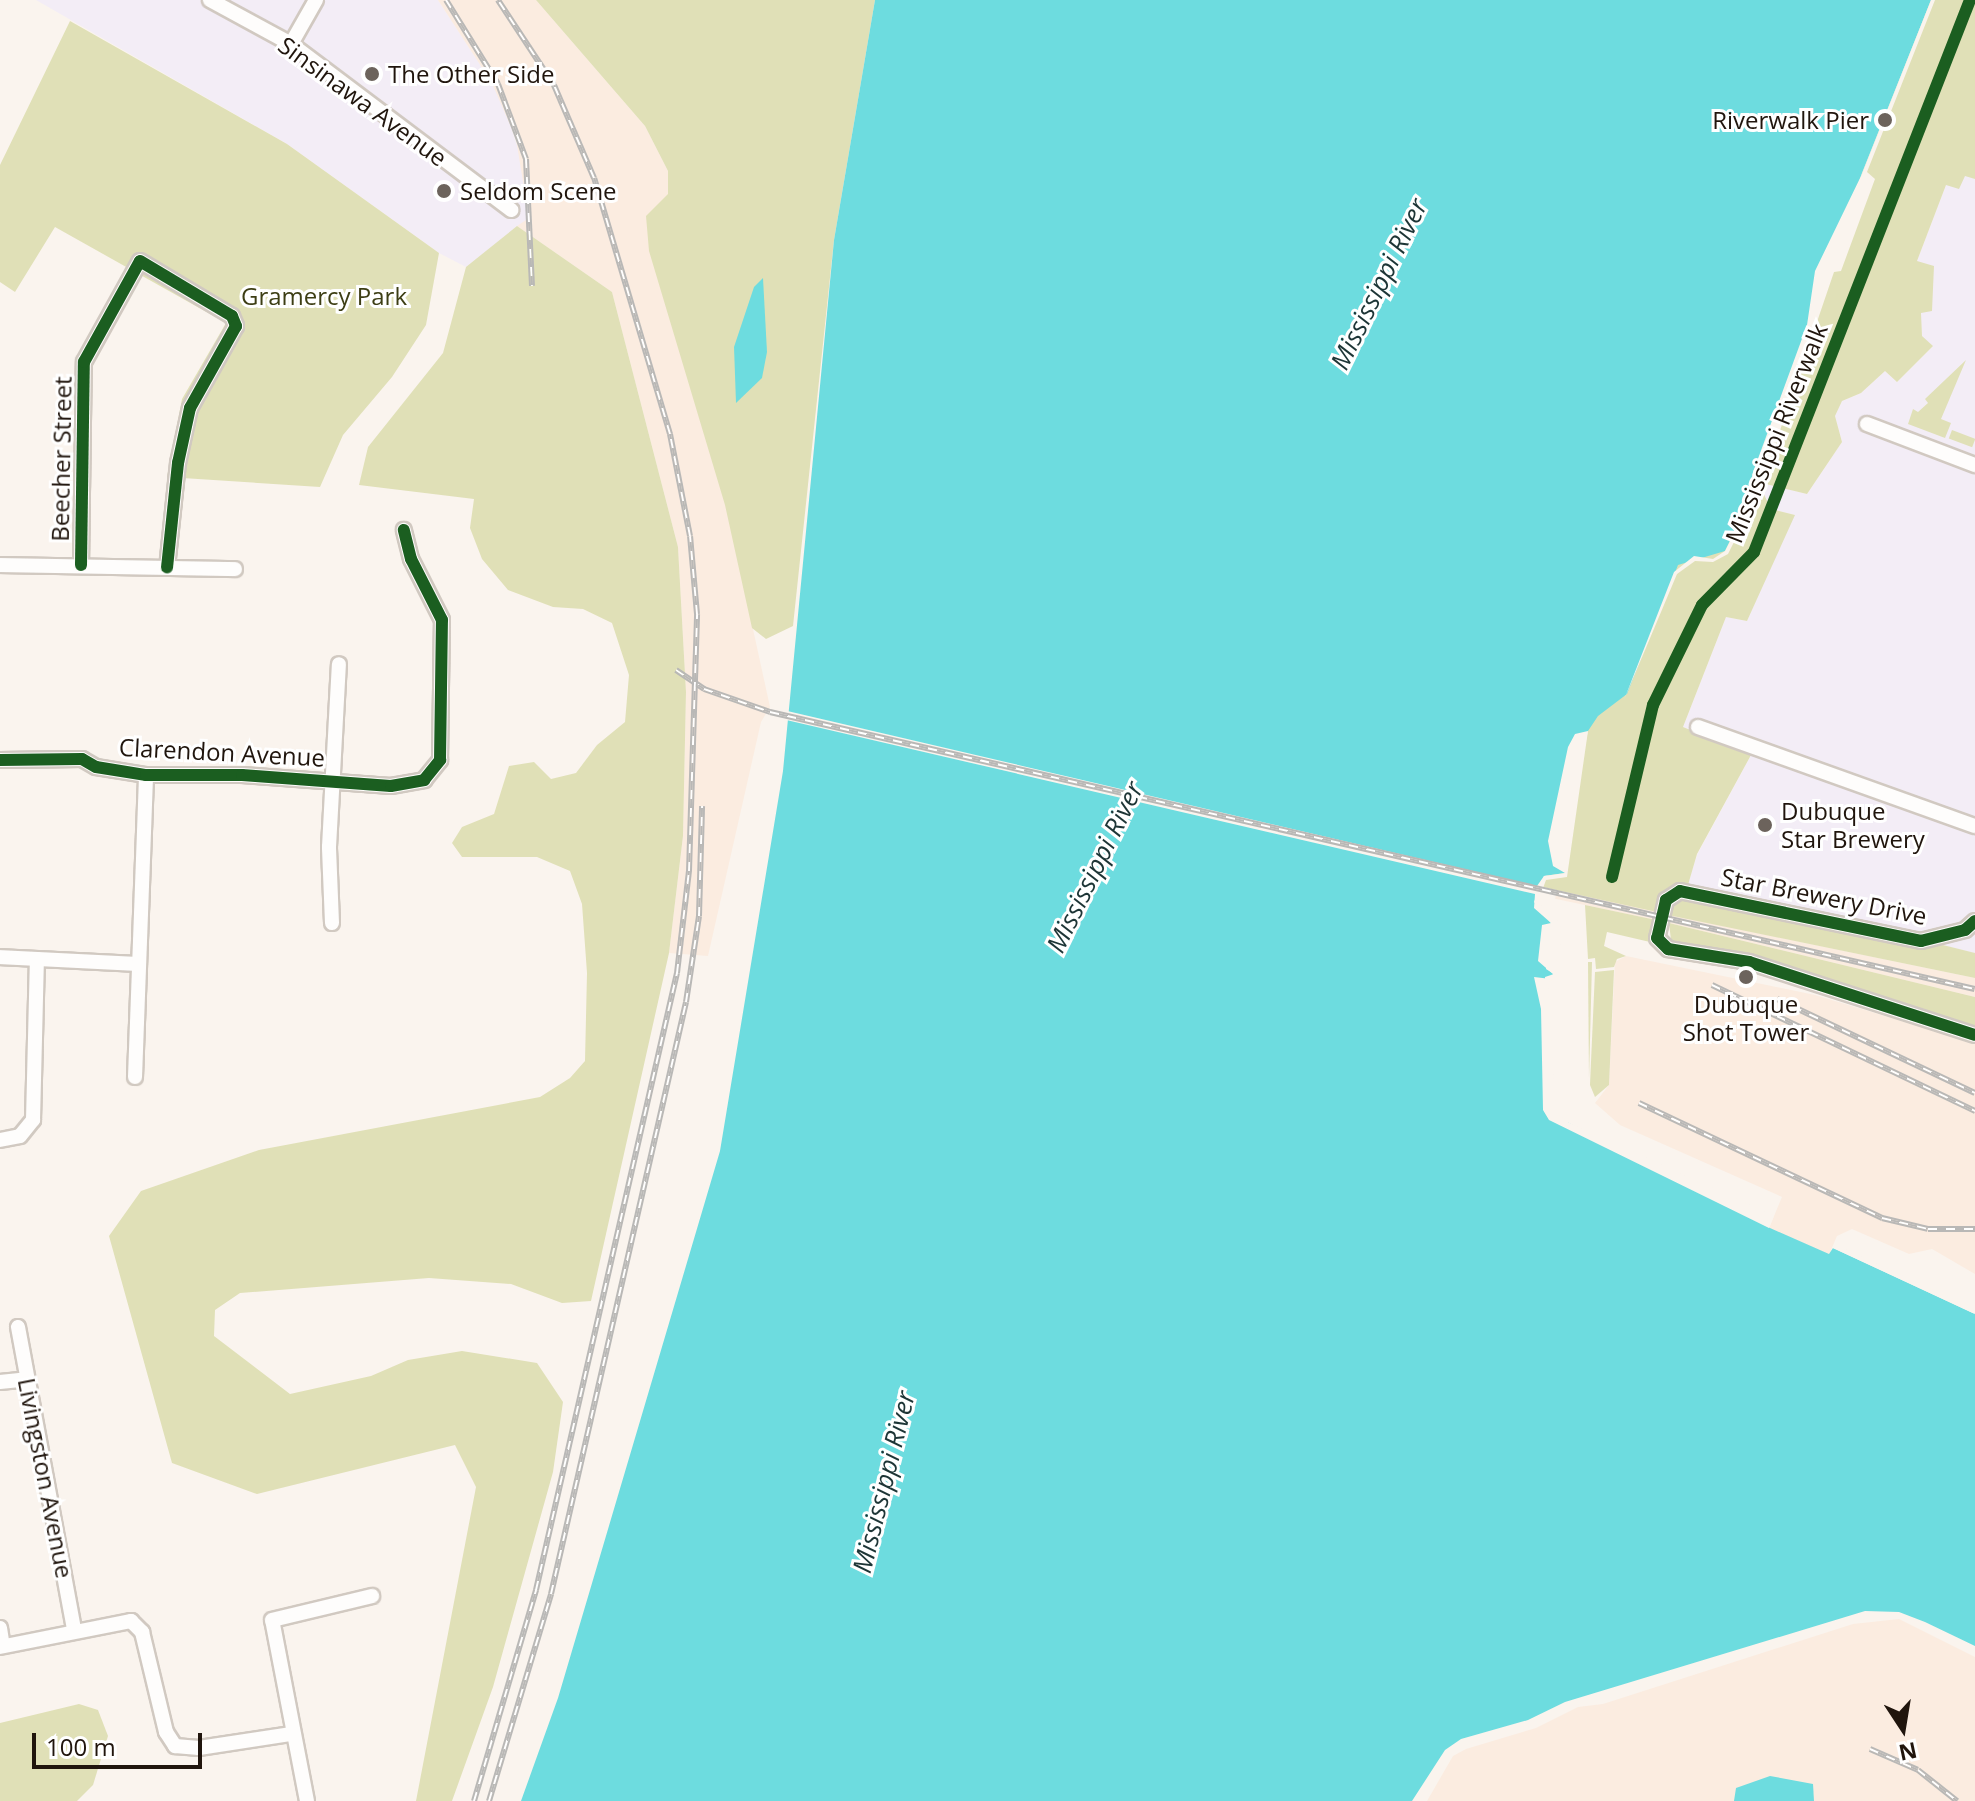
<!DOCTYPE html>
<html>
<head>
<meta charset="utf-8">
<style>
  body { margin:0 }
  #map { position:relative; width:1975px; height:1801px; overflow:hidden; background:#faf4ee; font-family:"Open Sans",sans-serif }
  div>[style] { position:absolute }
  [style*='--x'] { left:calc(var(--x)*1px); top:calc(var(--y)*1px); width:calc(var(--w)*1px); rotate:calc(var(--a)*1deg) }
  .commercial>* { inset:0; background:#f3edf6 }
  .built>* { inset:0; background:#fbece0; transform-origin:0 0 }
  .green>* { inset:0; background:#e0e0b7; transform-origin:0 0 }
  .round { border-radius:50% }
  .water>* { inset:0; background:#6ddcdf }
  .pier>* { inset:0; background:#faf4ee; transform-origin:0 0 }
  .roads { filter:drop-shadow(2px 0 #d1c9c1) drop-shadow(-2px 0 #d1c9c1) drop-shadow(0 2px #d1c9c1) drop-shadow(0 -2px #d1c9c1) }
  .minor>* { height:14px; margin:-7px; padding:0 7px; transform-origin:7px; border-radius:7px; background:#fefdfc }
  .rail>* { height:6px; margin-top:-3px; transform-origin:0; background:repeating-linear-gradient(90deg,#fff 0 9px,#b9b8b6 0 18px); box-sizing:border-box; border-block:2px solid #b9b8b6 }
  .cycleway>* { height:12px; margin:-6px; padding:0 6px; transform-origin:6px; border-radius:6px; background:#1b5e20 }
  .dots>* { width:22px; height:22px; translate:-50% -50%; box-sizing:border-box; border:4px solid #fff; border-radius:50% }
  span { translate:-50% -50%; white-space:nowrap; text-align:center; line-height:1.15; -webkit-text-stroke:6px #fff; paint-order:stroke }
  .poi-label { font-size:24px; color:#20150d }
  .left { translate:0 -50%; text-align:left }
  .right { translate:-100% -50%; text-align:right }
  .street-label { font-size:24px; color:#20150d }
  .park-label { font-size:24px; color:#3d3e14 }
  .water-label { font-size:26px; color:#1d3536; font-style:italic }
  .north { position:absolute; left:1863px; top:1689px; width:80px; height:80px; -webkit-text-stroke:6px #fff; paint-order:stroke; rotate:168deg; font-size:22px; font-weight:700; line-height:32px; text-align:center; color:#20150d }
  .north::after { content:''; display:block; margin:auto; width:28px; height:36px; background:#20150d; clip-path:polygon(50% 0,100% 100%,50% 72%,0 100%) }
  .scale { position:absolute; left:32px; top:1733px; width:170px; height:36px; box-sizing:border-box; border:4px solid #20150d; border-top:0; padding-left:10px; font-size:24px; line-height:28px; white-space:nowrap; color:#20150d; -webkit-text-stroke:6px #fff; paint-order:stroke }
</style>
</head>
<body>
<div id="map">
  <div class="commercial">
    <i style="clip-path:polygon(36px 0,438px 0,492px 83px,508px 118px,523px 164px,529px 219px,466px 267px,439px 253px,287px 144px)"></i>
    <i style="clip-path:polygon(1965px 175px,1975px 179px,1975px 964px,1660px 898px,1672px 886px,1688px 884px,1697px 855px,1751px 755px,1683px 727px,1726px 617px,1747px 621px,1794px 515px,1771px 509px,1757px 482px,1807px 494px,1842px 442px,1835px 416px,1842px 401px,1861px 393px,1885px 371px,1897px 382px,1932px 347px,1922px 337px,1917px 261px,1946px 185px)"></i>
  </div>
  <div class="built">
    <i style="clip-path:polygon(438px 0,536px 0,645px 126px,668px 171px,705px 409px,770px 707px,761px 722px,708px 956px,669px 953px,683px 836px,686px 692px,678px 547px,612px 292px,517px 226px,529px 218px,516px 139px,492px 83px)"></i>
    <i style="left:1557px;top:890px;width:100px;height:9px;rotate:12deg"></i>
    <i style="clip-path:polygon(1671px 915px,1975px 978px,1975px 997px,1669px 923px)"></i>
    <i style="clip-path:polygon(1626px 956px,1815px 995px,1975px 1043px,1975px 1274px,1932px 1249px,1909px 1254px,1852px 1229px,1837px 1236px,1829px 1255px,1769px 1228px,1782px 1197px,1620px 1125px,1595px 1103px,1609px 1085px,1615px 962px)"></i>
    <i style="clip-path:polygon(1899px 1615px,1975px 1653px,1975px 1801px,1423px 1801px,1450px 1753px,1553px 1713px,1852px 1620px)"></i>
  </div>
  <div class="green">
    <i style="clip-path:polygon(536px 0,875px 0,834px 240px,793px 626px,766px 639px,752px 628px,725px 505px,649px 251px,646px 216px,668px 194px,668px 171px,645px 126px)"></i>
    <i style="clip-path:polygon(1931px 0,1975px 0,1975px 179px,1965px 176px,1959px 189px,1946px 185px,1917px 261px,1934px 266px,1932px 311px,1921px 313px,1922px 336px,1933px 346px,1897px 382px,1885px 371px,1861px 393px,1842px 401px,1835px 416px,1842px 442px,1807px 494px,1758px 482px,1771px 509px,1795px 515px,1747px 621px,1726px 617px,1683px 727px,1751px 755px,1697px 854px,1688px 885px,1667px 889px,1657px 912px,1538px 886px,1565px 856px,1592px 708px,1862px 174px)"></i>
    <i style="clip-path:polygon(70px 21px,287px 144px,439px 253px,426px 325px,392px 377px,343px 435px,320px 487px,167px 477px,182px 399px,226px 323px,55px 227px,15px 292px,0 282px,0 165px)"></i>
    <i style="clip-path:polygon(517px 226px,612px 292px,678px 547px,686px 692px,683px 836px,669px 953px,591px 1301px,562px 1303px,511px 1284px,429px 1278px,240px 1293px,215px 1310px,214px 1336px,290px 1394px,371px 1376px,408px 1360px,462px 1351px,537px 1363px,563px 1402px,553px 1472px,493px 1687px,452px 1801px,416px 1801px,476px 1487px,455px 1445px,257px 1494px,172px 1463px,109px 1236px,141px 1191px,259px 1150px,540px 1097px,570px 1078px,585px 1061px,587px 973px,582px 904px,570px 871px,537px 857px,462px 857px,452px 843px,462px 827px,494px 814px,509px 766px,534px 762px,551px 779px,576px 773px,597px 745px,625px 722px,629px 675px,612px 623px,583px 609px,553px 607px,508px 590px,482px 559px,470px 528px,474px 499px,359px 485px,368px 447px,443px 353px,466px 267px)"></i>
    <i style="clip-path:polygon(1966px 360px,1941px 419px,1951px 423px,1945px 438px,1908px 424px,1913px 409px,1918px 412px,1928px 403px,1925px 399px)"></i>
    <i style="left:1952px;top:430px;width:25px;height:9px;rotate:21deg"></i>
    <i style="clip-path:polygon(1680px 898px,1920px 948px,1943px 945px,1975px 953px,1975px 978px,1668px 915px)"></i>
    <i style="clip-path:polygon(1585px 905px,1656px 920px,1650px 942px,1607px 932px,1604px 946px,1626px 956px,1617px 959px,1614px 967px,1596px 969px,1595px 958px,1588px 959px)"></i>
    <i style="clip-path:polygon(1669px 923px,1975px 997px,1975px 1028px,1759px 958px,1681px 944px,1671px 940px)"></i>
    <i style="clip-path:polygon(1588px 962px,1592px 962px,1589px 1079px)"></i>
    <i class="round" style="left:1737px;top:968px;width:18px;height:18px"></i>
    <i style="clip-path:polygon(1614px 970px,1609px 1085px,1595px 1097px,1590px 1085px,1595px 972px)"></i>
    <i style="clip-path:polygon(79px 1704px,98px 1710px,108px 1736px,93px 1785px,77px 1801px,0 1801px,0 1723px)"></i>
  </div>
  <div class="water">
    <i style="clip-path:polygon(875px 0,1931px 0,1862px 173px,1755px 491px,1725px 551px,1678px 565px,1627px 694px,1598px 716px,1586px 734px,1572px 798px,1565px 873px,1544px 876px,1534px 902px,1551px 923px,1546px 969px,1554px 974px,1545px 977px,1552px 1114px,1770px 1228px,1829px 1254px,1833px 1248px,1975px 1314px,1975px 1653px,1900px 1615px,1874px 1615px,1577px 1703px,1450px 1754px,1423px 1801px,521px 1801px,558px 1698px,720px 1151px,783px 771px,834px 240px)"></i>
    <i style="clip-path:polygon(763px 278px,767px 352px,762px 378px,736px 403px,734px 347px,754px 287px)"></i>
    <i style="clip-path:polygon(1770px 1776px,1813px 1784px,1814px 1801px,1734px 1801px,1736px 1788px)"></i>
  </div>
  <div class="pier">
    <i style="clip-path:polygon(1931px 0,1935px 0,1867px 172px,1875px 179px,1841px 271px,1834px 272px,1759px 492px,1728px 554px,1713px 562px,1695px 561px,1677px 574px,1624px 700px,1674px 572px,1694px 556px,1713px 559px,1725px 551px,1755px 491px,1752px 475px,1807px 325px,1815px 271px,1862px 174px)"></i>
    <i style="clip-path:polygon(783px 710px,1537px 886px,1544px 876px,1565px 873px,1553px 866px,1548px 841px,1568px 747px,1575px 734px,1588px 731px,1567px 877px,1546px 880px,1538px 902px,1561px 924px,1560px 955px,1552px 968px,1558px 975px,1548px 983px,1556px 1112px,1568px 1122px,1774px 1216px,1769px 1228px,1549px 1120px,1543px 1110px,1541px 1009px,1534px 977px,1551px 979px,1553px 974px,1538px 961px,1542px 925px,1551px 923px,1534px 908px,1535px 894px,782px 719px)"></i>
    <i style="left:1834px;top:1244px;width:156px;height:4px;rotate:25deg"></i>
    <i style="clip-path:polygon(1865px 1611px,1899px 1612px,1925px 1622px,1975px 1646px,1975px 1657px,1899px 1619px,1853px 1624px,1603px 1704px,1578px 1707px,1536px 1728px,1466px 1749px,1453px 1756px,1427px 1801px,1412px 1801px,1445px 1750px,1461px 1739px,1528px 1720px,1565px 1702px)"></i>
  </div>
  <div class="roads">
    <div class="minor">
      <i style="--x:210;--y:0;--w:92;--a:28.5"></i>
      <i style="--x:291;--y:44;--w:276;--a:37"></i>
      <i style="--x:291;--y:44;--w:51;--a:-60.4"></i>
      <i style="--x:1867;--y:424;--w:116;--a:20.8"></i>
      <i style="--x:0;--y:565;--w:235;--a:1"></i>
      <i style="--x:81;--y:565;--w:203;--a:-89.2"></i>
      <i style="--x:84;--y:362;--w:115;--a:-61"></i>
      <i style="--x:140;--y:261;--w:107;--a:30.9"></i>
      <i style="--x:232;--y:316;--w:11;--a:68"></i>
      <i style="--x:236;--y:326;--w:94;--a:119.3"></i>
      <i style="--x:190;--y:408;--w:56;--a:102.3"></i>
      <i style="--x:178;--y:463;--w:105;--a:96"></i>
      <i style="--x:1698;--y:727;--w:294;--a:19.7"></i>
      <i style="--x:0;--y:760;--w:82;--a:-0.7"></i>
      <i style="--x:82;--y:759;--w:16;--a:30"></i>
      <i style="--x:96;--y:767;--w:51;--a:9.1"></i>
      <i style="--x:146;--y:775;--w:96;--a:0"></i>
      <i style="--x:242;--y:775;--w:149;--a:4.2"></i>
      <i style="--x:391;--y:786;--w:34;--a:-10"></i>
      <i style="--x:424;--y:780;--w:26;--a:-51"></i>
      <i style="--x:440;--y:760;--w:140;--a:-89.2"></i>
      <i style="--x:442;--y:620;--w:68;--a:-116.9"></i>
      <i style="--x:411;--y:559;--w:30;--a:-104"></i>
      <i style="--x:1975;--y:921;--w:13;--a:138"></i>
      <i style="--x:1965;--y:930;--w:45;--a:166"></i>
      <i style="--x:1921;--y:941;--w:246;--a:-168.3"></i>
      <i style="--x:1680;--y:891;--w:17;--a:147"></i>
      <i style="--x:1666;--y:900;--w:39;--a:103"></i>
      <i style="--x:1657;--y:938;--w:16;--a:45"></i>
      <i style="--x:1668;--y:949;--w:82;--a:9.1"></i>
      <i style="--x:1749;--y:962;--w:237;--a:17.9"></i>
      <i style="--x:332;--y:923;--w:76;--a:-92.3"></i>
      <i style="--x:329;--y:847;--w:183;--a:-86.9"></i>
      <i style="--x:0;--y:957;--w:136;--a:2.9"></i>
      <i style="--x:135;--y:1077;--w:302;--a:-87.9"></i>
      <i style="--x:0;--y:1140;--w:20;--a:-11"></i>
      <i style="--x:20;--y:1136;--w:21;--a:-51"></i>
      <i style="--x:33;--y:1120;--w:161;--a:-88.6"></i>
      <i style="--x:18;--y:1327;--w:308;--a:79.5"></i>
      <i style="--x:0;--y:1382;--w:27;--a:-6"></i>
      <i style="--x:0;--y:1628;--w:18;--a:81"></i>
      <i style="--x:0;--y:1647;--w:134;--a:-11.2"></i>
      <i style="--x:131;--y:1621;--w:16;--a:45"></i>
      <i style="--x:142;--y:1632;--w:103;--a:76.5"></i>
      <i style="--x:166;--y:1732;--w:17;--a:57"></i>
      <i style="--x:175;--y:1746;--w:24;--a:5"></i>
      <i style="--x:199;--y:1748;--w:92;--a:-8.7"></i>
      <i style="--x:307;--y:1801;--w:184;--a:-100.9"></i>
      <i style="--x:272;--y:1620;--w:103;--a:-13.5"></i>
    </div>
  </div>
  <div class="rail">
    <i style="--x:446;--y:0;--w:99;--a:58.2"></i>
    <i style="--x:498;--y:84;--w:80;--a:69.5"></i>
    <i style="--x:526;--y:159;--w:127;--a:87.3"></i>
    <i style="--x:676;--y:670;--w:34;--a:34"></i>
    <i style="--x:704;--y:689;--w:70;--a:19.2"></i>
    <i style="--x:770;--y:712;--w:1236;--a:12.95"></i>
    <i style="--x:1712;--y:985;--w:292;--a:25.6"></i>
    <i style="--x:1777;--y:999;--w:219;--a:25.4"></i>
    <i style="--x:1639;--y:1103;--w:269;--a:25.3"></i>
    <i style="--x:1882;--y:1218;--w:47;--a:13.4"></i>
    <i style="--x:1928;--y:1229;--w:47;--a:0"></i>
    <i style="--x:1870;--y:1749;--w:52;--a:23.6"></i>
    <i style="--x:1918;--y:1770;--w:50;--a:38.5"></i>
    <i style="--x:474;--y:1801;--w:220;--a:-73.6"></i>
    <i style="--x:536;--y:1590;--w:633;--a:-77.13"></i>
    <i style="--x:677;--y:973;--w:103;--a:-83.3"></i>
    <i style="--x:689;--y:871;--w:257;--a:-88.2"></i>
    <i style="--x:697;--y:614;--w:78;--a:-95.1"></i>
    <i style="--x:690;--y:536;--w:104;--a:-101.1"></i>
    <i style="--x:670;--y:434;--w:267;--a:-106.5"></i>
    <i style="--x:594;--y:178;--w:101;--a:-113.3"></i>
    <i style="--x:554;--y:85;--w:102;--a:-123.4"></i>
    <i style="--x:489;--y:1801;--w:216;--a:-73.3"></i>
    <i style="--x:551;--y:1594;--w:607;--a:-77.15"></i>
    <i style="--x:686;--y:1002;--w:87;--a:-81.4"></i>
    <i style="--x:699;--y:916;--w:110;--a:-88.4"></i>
  </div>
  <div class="cycleway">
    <i style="--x:81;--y:565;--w:203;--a:-89.2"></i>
    <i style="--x:84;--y:362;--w:115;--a:-61"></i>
    <i style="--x:140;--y:261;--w:107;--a:30.9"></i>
    <i style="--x:232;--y:316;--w:11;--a:68"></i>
    <i style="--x:236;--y:326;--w:94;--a:119.3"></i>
    <i style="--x:190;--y:408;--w:56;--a:102.3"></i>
    <i style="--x:178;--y:463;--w:105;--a:96"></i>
    <i style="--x:0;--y:760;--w:82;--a:-0.7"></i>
    <i style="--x:82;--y:759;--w:16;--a:30"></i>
    <i style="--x:96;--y:767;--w:51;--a:9.1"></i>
    <i style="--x:146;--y:775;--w:96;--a:0"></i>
    <i style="--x:242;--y:775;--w:149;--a:4.2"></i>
    <i style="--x:391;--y:786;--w:34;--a:-10"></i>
    <i style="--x:424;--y:780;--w:26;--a:-51"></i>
    <i style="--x:440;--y:760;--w:140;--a:-89.2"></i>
    <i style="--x:442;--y:620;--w:68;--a:-116.9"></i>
    <i style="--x:411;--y:559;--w:30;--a:-104"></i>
    <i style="--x:1612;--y:877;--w:177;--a:-76.6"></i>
    <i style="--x:1653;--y:705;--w:111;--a:-63.9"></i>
    <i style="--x:1702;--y:605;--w:74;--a:-45.5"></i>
    <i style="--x:1754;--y:552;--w:593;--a:-68.63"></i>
    <i style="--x:1975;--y:921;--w:13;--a:138"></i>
    <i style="--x:1965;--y:930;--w:45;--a:166"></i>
    <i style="--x:1921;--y:941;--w:246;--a:-168.3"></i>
    <i style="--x:1680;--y:891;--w:17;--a:147"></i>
    <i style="--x:1666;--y:900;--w:39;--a:103"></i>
    <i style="--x:1657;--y:938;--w:16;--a:45"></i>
    <i style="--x:1668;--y:949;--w:82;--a:9.1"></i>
    <i style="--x:1749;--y:962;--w:237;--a:17.9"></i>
  </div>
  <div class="dots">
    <i style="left:372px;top:74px;background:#6c635c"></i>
    <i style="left:1885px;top:120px;background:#6c635c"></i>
    <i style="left:444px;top:191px;background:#6c635c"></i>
    <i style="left:1765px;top:825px;background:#6c635c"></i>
    <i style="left:1746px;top:977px;background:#6c635c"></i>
  </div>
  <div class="poi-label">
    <span class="left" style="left:388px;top:74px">The Other Side</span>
    <span class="right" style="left:1869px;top:120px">Riverwalk Pier</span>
    <span class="left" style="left:460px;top:191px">Seldom Scene</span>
    <span class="left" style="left:1781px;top:825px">Dubuque<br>Star Brewery</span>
    <span style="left:1746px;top:1018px">Dubuque<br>Shot Tower</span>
  </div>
  <div class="street-label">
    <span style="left:363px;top:101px;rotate:36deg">Sinsinawa Avenue</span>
    <span style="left:1776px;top:433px;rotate:-68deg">Mississippi Riverwalk</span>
    <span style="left:61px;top:459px;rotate:-89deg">Beecher Street</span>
    <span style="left:222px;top:752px;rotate:3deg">Clarendon Avenue</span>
    <span style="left:1824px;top:896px;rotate:11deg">Star Brewery Drive</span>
    <span style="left:46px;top:1478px;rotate:79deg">Livingston Avenue</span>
  </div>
  <div class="park-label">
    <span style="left:324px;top:296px">Gramercy Park</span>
  </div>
  <div class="water-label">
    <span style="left:1379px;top:284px;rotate:-64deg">Mississippi River</span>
    <span style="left:1095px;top:867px;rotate:-64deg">Mississippi River</span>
    <span style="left:884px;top:1482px;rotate:-76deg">Mississippi River</span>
  </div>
  <div class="north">N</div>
  <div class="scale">100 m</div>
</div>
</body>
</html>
